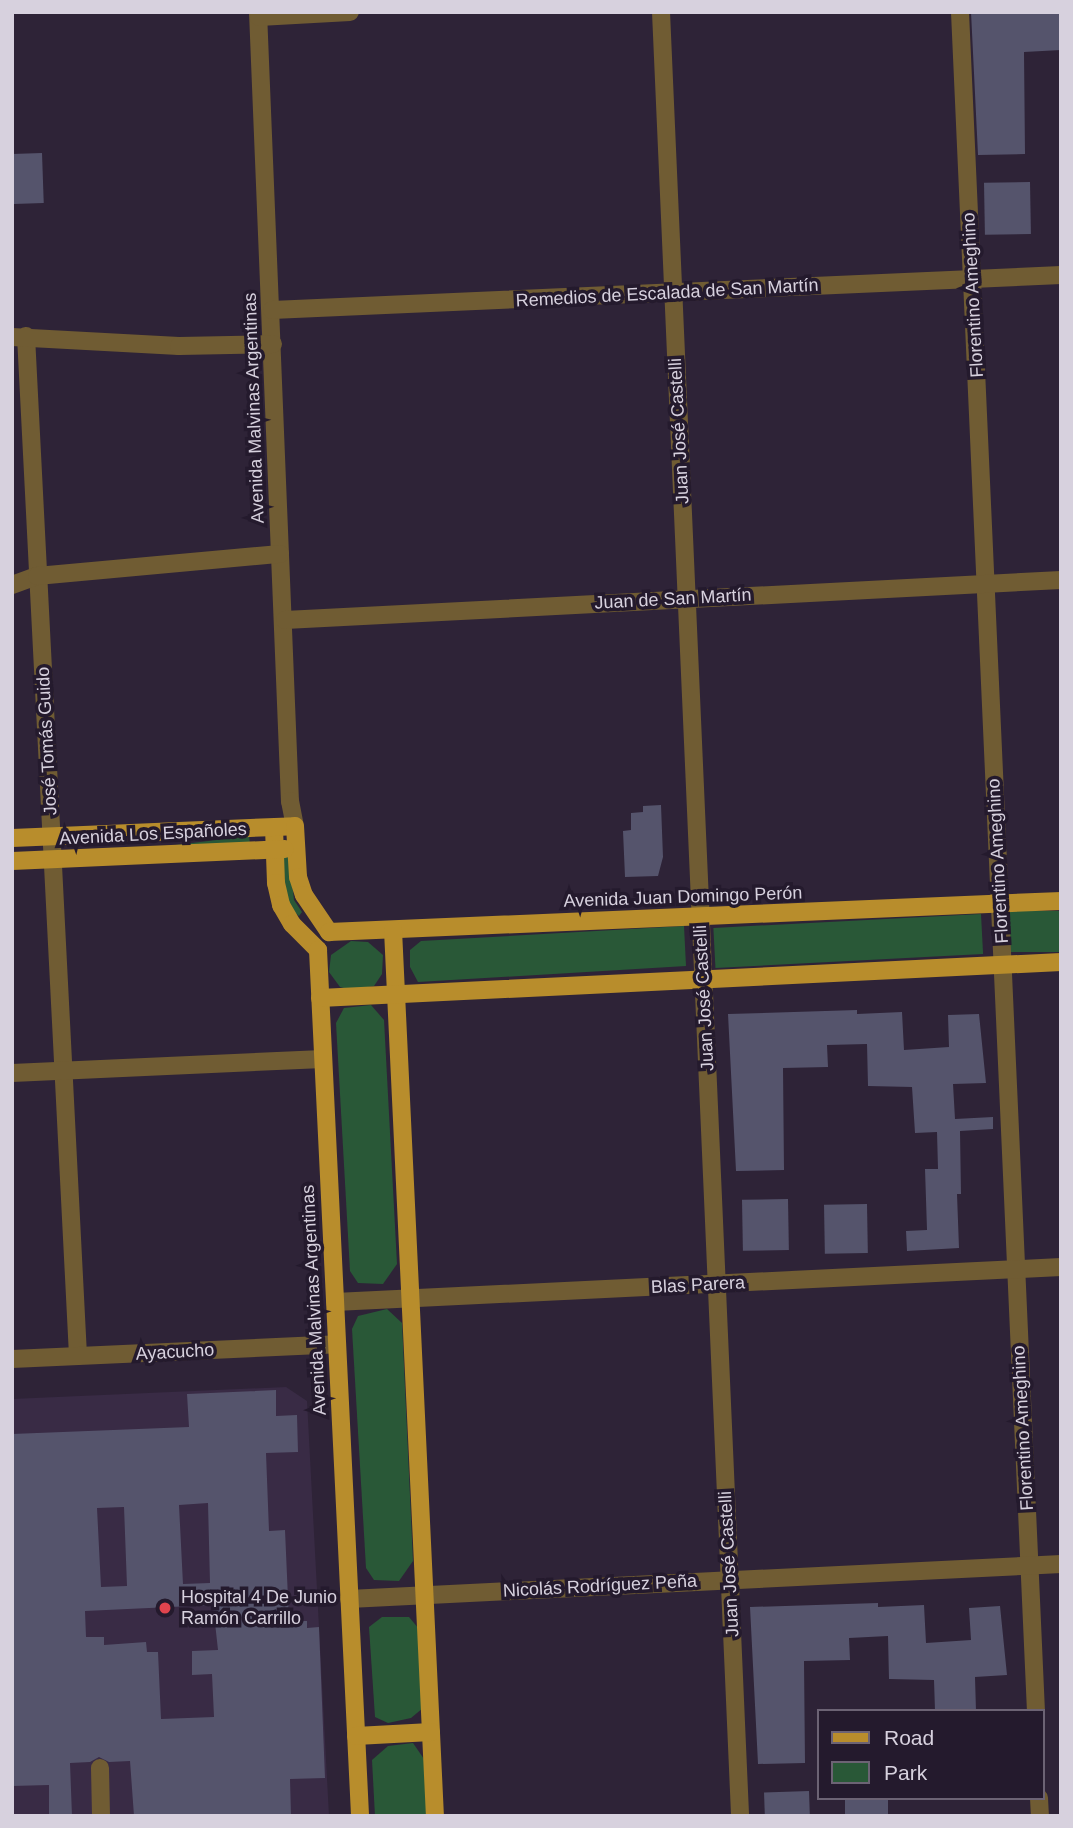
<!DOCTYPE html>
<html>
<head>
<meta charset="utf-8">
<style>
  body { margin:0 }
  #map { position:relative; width:1073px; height:1828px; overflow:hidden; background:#2e2337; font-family:Arial,sans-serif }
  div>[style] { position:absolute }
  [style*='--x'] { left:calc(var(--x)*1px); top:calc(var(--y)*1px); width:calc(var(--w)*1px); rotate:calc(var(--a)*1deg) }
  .built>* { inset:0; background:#392b45 }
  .green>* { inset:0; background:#295837; transform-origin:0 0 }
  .building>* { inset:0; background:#55546c; transform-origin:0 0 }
  .minor>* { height:18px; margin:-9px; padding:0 9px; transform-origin:9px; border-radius:9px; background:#705c33 }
  .major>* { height:18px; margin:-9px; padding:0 9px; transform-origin:9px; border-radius:9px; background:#b88d2c }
  .dots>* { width:19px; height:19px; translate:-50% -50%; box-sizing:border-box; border:4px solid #241a2d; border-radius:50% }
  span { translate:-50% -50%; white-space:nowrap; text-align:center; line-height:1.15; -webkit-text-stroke:7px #241a2d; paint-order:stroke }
  .street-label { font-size:18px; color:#d7d1de }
  .poi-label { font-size:18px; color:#d7d1de }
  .left { translate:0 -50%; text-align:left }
  .frame { position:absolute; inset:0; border:14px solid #d7d1de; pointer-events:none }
  .legend { position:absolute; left:817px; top:1709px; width:228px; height:91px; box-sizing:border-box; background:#241a2d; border:2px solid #6c6374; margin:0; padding:9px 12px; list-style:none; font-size:21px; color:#d7d1de }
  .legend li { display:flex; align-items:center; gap:14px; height:35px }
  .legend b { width:35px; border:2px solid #6c6374 }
</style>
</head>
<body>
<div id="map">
  <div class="built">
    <i style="clip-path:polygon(286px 1387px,307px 1401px,329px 1816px,12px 1816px,12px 1399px)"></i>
  </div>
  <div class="green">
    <i style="left:249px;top:836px;width:8px;height:183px;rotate:83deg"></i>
    <i style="clip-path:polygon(285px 855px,289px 856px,294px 900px,302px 912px,299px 916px,288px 906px,282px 859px)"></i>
    <i style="left:1061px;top:911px;width:41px;height:54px;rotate:90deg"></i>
    <i style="left:981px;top:914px;width:40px;height:268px;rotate:87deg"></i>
    <i style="clip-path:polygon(684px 926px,686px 966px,418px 982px,410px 967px,410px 950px,421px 941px)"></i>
    <i style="clip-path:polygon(351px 941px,368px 942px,383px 955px,382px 974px,374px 986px,351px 990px,340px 987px,329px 972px,331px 955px)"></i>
    <i style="clip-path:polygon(371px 1005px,384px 1020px,397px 1264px,383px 1284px,358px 1283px,350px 1271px,336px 1023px,344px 1008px)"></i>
    <i style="clip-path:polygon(387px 1309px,402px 1323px,413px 1561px,399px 1581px,374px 1580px,366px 1568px,352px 1329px,358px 1316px)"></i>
    <i style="clip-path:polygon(382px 1617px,409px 1617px,419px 1629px,423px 1708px,411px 1718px,388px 1723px,375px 1717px,369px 1627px)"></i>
    <i style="clip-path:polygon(413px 1743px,424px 1759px,427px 1816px,375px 1816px,372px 1760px,388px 1746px)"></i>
  </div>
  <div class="building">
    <i style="clip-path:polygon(971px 12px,1061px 12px,1061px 50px,1024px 52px,1025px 154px,978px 155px)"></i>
    <i style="left:42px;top:153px;width:50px;height:30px;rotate:88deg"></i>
    <i style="left:1030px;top:182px;width:52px;height:46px;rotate:89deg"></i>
    <i style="clip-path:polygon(661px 805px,663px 857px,658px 876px,625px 877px,623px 831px,631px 830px,631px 813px,643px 812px,643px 806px)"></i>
    <i style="clip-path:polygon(857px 1010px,857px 1014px,902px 1012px,904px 1050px,949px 1047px,948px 1015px,979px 1014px,986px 1083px,953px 1084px,955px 1119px,993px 1117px,993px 1129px,960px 1131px,961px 1194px,957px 1194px,959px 1248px,907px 1251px,906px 1231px,927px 1230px,925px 1169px,938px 1169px,937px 1132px,915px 1133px,912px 1087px,868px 1086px,867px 1044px,827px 1045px,828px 1067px,783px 1068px,784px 1170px,736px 1171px,728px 1014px)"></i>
    <i style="left:788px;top:1199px;width:51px;height:46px;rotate:89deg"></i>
    <i style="left:867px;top:1204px;width:49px;height:43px;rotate:89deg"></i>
    <i style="clip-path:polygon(evenodd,276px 1390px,276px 1416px,297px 1415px,298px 1452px,266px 1453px,269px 1531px,285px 1530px,289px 1621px,307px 1621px,307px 1628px,319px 1627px,325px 1778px,290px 1779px,291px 1816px,134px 1816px,130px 1761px,109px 1762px,99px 1757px,90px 1762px,70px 1763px,72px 1816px,49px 1816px,49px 1785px,12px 1786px,12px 1434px,189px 1427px,187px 1394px,276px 1390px,208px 1503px,210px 1583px,183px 1584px,179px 1505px,208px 1503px,276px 1390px,124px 1507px,127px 1586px,101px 1587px,97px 1508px,124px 1507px,276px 1390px,213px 1605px,218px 1650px,192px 1651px,192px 1675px,212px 1674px,214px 1717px,161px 1719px,158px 1652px,147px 1652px,146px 1642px,104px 1645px,104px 1637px,86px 1637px,85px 1611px,213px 1605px)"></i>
    <i style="clip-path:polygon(878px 1603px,878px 1607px,924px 1605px,926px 1643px,971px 1640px,969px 1608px,1000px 1606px,1007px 1675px,975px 1677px,976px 1711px,935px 1711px,934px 1680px,889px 1679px,888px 1636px,849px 1638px,850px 1660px,804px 1661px,805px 1763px,758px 1764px,750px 1607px)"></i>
    <i style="left:809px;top:1791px;width:25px;height:45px;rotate:88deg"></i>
    <i style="left:845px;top:1798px;width:43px;height:18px"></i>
  </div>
  <div class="minor">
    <i style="--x:258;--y:12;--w:790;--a:87.68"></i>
    <i style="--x:290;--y:801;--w:25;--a:79"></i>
    <i style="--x:661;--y:12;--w:1806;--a:87.49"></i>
    <i style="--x:960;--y:12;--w:1701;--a:87.44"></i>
    <i style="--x:259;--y:17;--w:91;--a:-3.1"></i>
    <i style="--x:272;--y:310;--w:790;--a:-2.54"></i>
    <i style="--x:26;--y:336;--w:1021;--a:87.08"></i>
    <i style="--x:12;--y:337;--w:167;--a:3.1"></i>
    <i style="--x:179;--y:346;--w:94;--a:-1.2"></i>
    <i style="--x:12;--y:585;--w:27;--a:-20"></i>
    <i style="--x:37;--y:576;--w:244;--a:-5.2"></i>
    <i style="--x:285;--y:620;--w:777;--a:-2.95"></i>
    <i style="--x:12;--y:1073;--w:311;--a:-2.6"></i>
    <i style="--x:335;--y:1302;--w:727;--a:-2.76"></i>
    <i style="--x:12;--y:1359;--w:325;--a:-2.6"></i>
    <i style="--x:349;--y:1599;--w:713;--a:-2.81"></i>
    <i style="--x:100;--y:1768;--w:48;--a:88.8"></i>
    <i style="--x:1039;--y:1798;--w:18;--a:87"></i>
  </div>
  <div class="major">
    <i style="--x:274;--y:828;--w:55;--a:87.9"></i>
    <i style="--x:276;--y:883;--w:23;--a:77"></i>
    <i style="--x:281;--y:905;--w:22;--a:60"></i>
    <i style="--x:292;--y:924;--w:37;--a:45"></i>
    <i style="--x:318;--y:950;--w:867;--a:87.22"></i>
    <i style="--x:12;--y:838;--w:283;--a:-2.4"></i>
    <i style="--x:295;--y:826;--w:51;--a:86.6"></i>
    <i style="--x:298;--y:877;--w:19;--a:72"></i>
    <i style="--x:304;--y:895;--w:45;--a:56"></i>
    <i style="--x:329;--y:932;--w:733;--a:-2.43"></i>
    <i style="--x:12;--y:861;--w:273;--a:-2.5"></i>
    <i style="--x:393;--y:930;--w:887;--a:87.29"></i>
    <i style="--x:320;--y:998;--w:742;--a:-2.78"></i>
    <i style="--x:356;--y:1736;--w:75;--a:-3.1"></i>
  </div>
  <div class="dots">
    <i style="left:165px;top:1608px;background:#e0444e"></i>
  </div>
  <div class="street-label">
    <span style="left:667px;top:293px;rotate:-3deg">Remedios de Escalada de San Martín</span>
    <span style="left:973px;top:295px;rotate:-93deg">Florentino Ameghino</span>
    <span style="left:254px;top:408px;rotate:-92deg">Avenida Malvinas Argentinas</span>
    <span style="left:679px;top:431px;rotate:-93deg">Juan José Castelli</span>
    <span style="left:673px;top:599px;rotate:-3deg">Juan de San Martín</span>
    <span style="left:47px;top:741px;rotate:-93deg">José Tomás Guido</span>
    <span style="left:153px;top:834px;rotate:-3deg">Avenida Los Españoles</span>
    <span style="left:998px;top:861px;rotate:-93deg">Florentino Ameghino</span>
    <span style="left:683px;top:897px;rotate:-2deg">Avenida Juan Domingo Perón</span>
    <span style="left:704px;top:998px;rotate:-93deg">Juan José Castelli</span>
    <span style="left:698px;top:1285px;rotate:-3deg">Blas Parera</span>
    <span style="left:314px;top:1300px;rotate:-93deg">Avenida Malvinas Argentinas</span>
    <span style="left:175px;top:1352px;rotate:-3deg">Ayacucho</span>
    <span style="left:1023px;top:1428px;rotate:-93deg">Florentino Ameghino</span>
    <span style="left:729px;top:1564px;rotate:-93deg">Juan José Castelli</span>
    <span style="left:600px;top:1586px;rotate:-3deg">Nicolás Rodríguez Peña</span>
  </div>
  <div class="poi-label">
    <span class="left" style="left:181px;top:1608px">Hospital 4 De Junio<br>Ramón Carrillo</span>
  </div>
  <div class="frame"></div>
  <ul class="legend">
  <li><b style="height:9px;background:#b88d2c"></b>Road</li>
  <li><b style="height:19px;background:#295837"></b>Park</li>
  </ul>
</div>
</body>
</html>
